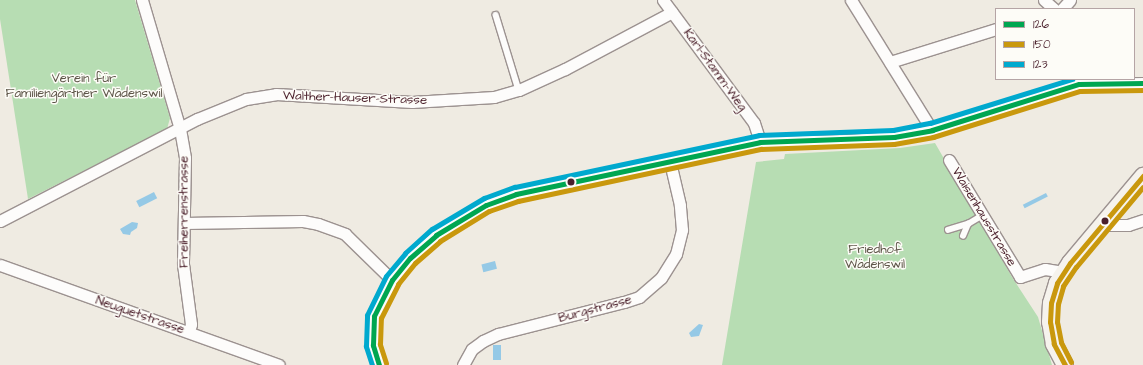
<!DOCTYPE html>
<html>
<head>
<meta charset="utf-8">
<style>
  body { margin:0 }
  #map { position:relative; width:1143px; height:365px; overflow:hidden; background:#efebe2; font-family:"Architects Daughter",sans-serif }
  div>[style] { position:absolute }
  [style*='--x'] { left:calc(var(--x)*1px); top:calc(var(--y)*1px); width:calc(var(--w)*1px); rotate:calc(var(--a)*1deg) }
  .green>* { inset:0; background:#b7ddb3 }
  .water>* { inset:0; background:#95c9e6; transform-origin:0 0 }
  .roads { filter:drop-shadow(1px 0 #9c9290) drop-shadow(-1px 0 #9c9290) drop-shadow(0 1px #9c9290) drop-shadow(0 -1px #9c9290) }
  .lane>* { height:5.5px; margin:-2.75px; padding:0 2.75px; transform-origin:2.75px; border-radius:2.75px; background:#fdfcfb }
  .street>* { height:11px; margin:-5.5px; padding:0 5.5px; transform-origin:5.5px; border-radius:5.5px; background:#fdfcfb }
  .secondary>* { height:16px; margin:-8px; padding:0 8px; transform-origin:8px; border-radius:8px; background:#f6f3ed }
  .bus-1>* { height:5px; margin:-2.5px; padding:0 2.5px; transform-origin:2.5px; border-radius:2.5px; background:#00a651 }
  .bus-2>* { height:5px; margin:-2.5px; padding:0 2.5px; transform-origin:2.5px; border-radius:2.5px; background:#c9980d }
  .bus-3>* { height:5px; margin:-2.5px; padding:0 2.5px; transform-origin:2.5px; border-radius:2.5px; background:#00a9ce }
  .bus-4>* { height:5px; margin:-2.5px; padding:0 2.5px; transform-origin:2.5px; border-radius:2.5px; background:#c9980d }
  .dots>* { width:11px; height:11px; translate:-50% -50%; box-sizing:border-box; border:2px solid #fdfcf7; border-radius:50% }
  span { translate:-50% -50%; white-space:nowrap; text-align:center; line-height:1.15; -webkit-text-stroke:3px #fdfcf7; paint-order:stroke }
  .street-label { font-size:13px; color:#4a1f2b }
  .park-label { font-size:13px; color:#5d5548 }
  .legend { position:absolute; left:995px; top:8px; width:140px; height:72px; box-sizing:border-box; background:#fdfcf7; border:1px solid #b5a4a5; margin:0; padding:5px 7px; list-style:none; font-size:12px; color:#4a1f2b }
  .legend li { display:flex; align-items:center; gap:8px; height:20px }
  .legend b { width:20px; border:1px solid #b5a4a5 }
</style>
</head>
<body>
<div id="map">
  <div class="green">
    <i style="clip-path:polygon(0 0,135px 0,170px 118px,167px 129px,28px 199px,0 19px)"></i>
    <i style="clip-path:polygon(935px 143px,1012px 277px,1038px 317px,1052px 365px,722px 365px,756px 162px,784px 159px,785px 154px,900px 148px)"></i>
  </div>
  <div class="water">
    <i style="left:154px;top:192px;width:7px;height:20px;rotate:63deg"></i>
    <i style="left:1046px;top:193px;width:4px;height:26px;rotate:63deg"></i>
    <i style="clip-path:polygon(132px 222px,138px 223px,137px 228px,131px 232px,130px 235px,123px 234px,120px 229px)"></i>
    <i style="left:495px;top:261px;width:8px;height:14px;rotate:76deg"></i>
    <i style="clip-path:polygon(699px 324px,703px 325px,699px 336px,691px 337px,689px 333px)"></i>
    <i style="left:493px;top:345px;width:8px;height:15px"></i>
  </div>
  <div class="roads">
    <div class="lane">
      <i style="--x:496;--y:15;--w:78;--a:73"></i>
      <i style="--x:948;--y:230;--w:21;--a:-17"></i>
      <i style="--x:963;--y:236;--w:13;--a:-67"></i>
      <i style="--x:968;--y:224;--w:17;--a:-31"></i>
    </div>
    <div class="street">
      <i style="--x:142;--y:0;--w:134;--a:73.6"></i>
      <i style="--x:180;--y:129;--w:29;--a:80"></i>
      <i style="--x:185;--y:158;--w:106;--a:91.1"></i>
      <i style="--x:183;--y:264;--w:61;--a:82.4"></i>
      <i style="--x:191;--y:324;--w:8;--a:104"></i>
      <i style="--x:663;--y:0;--w:153;--a:53.5"></i>
      <i style="--x:754;--y:123;--w:20;--a:72"></i>
      <i style="--x:851;--y:0;--w:153;--a:58.1"></i>
      <i style="--x:1044;--y:0;--w:13;--a:42"></i>
      <i style="--x:1062;--y:9;--w:12;--a:-48"></i>
      <i style="--x:890;--y:62;--w:111;--a:-17.3"></i>
      <i style="--x:949;--y:160;--w:137;--a:58.7"></i>
      <i style="--x:1020;--y:277;--w:26;--a:-18"></i>
      <i style="--x:1045;--y:269;--w:18;--a:9"></i>
      <i style="--x:0;--y:221;--w:222;--a:-27.4"></i>
      <i style="--x:197;--y:119;--w:53;--a:-22.2"></i>
      <i style="--x:246;--y:99;--w:30;--a:-9"></i>
      <i style="--x:276;--y:94;--w:136;--a:3.4"></i>
      <i style="--x:412;--y:102;--w:82;--a:-3.5"></i>
      <i style="--x:494;--y:97;--w:26;--a:-16"></i>
      <i style="--x:519;--y:90;--w:51;--a:-24.5"></i>
      <i style="--x:565;--y:69;--w:121;--a:-28"></i>
      <i style="--x:184;--y:223;--w:119;--a:-1"></i>
      <i style="--x:303;--y:221;--w:15;--a:11"></i>
      <i style="--x:318;--y:224;--w:29;--a:20"></i>
      <i style="--x:345;--y:234;--w:66;--a:44.4"></i>
      <i style="--x:1104;--y:225;--w:24;--a:0"></i>
      <i style="--x:1128;--y:225;--w:16;--a:-18"></i>
      <i style="--x:0;--y:265;--w:296;--a:19.7"></i>
      <i style="--x:379;--y:365;--w:21;--a:-107"></i>
      <i style="--x:373;--y:345;--w:29;--a:-88"></i>
      <i style="--x:374;--y:316;--w:40;--a:-63.4"></i>
      <i style="--x:392;--y:280;--w:28;--a:-51"></i>
      <i style="--x:410;--y:258;--w:35;--a:-41"></i>
      <i style="--x:436;--y:235;--w:58;--a:-31"></i>
      <i style="--x:486;--y:205;--w:32;--a:-20"></i>
      <i style="--x:516;--y:194;--w:249;--a:-12"></i>
      <i style="--x:760;--y:142;--w:86;--a:-1.3"></i>
      <i style="--x:846;--y:140;--w:48;--a:-3.6"></i>
      <i style="--x:894;--y:137;--w:39;--a:-10"></i>
      <i style="--x:932;--y:130;--w:154;--a:-17.4"></i>
      <i style="--x:1079;--y:84;--w:64;--a:-0.9"></i>
      <i style="--x:463;--y:365;--w:18;--a:-61"></i>
      <i style="--x:472;--y:349;--w:14;--a:-36"></i>
      <i style="--x:483;--y:341;--w:17;--a:-25"></i>
      <i style="--x:498;--y:334;--w:130;--a:-14.3"></i>
      <i style="--x:624;--y:302;--w:16;--a:-18"></i>
      <i style="--x:639;--y:297;--w:29;--a:-41"></i>
      <i style="--x:661;--y:278;--w:28;--a:-58"></i>
      <i style="--x:676;--y:254;--w:25;--a:-76"></i>
      <i style="--x:682;--y:230;--w:25;--a:-95"></i>
      <i style="--x:680;--y:205;--w:44;--a:-103.1"></i>
    </div>
    <div class="secondary">
      <i style="--x:1065;--y:365;--w:24;--a:-118"></i>
      <i style="--x:1054;--y:344;--w:22;--a:-100"></i>
      <i style="--x:1050;--y:322;--w:19;--a:-87"></i>
      <i style="--x:1051;--y:303;--w:21;--a:-73"></i>
      <i style="--x:1057;--y:283;--w:24;--a:-57"></i>
      <i style="--x:1070;--y:263;--w:114;--a:-50"></i>
    </div>
  </div>
  <div class="bus-1">
    <i style="--x:379;--y:365;--w:21;--a:-107"></i>
    <i style="--x:373;--y:345;--w:29;--a:-88"></i>
    <i style="--x:374;--y:316;--w:40;--a:-63.4"></i>
    <i style="--x:392;--y:280;--w:28;--a:-51"></i>
    <i style="--x:410;--y:258;--w:35;--a:-41"></i>
    <i style="--x:436;--y:235;--w:58;--a:-31"></i>
    <i style="--x:486;--y:205;--w:32;--a:-20"></i>
    <i style="--x:516;--y:194;--w:249;--a:-12"></i>
    <i style="--x:760;--y:142;--w:134;--a:-2.1"></i>
    <i style="--x:894;--y:137;--w:39;--a:-10"></i>
    <i style="--x:932;--y:130;--w:154;--a:-17.4"></i>
    <i style="--x:1079;--y:84;--w:64;--a:-0.9"></i>
  </div>
  <div class="bus-2">
    <i style="--x:1071;--y:362;--w:22;--a:-117"></i>
    <i style="--x:1061;--y:342;--w:20;--a:-101"></i>
    <i style="--x:1057;--y:322;--w:18;--a:-87"></i>
    <i style="--x:1058;--y:304;--w:19;--a:-74"></i>
    <i style="--x:1063;--y:286;--w:23;--a:-56"></i>
    <i style="--x:1076;--y:267;--w:104;--a:-50.1"></i>
    <i style="--x:386;--y:363;--w:20;--a:-108"></i>
    <i style="--x:380;--y:344;--w:26;--a:-88"></i>
    <i style="--x:381;--y:318;--w:38;--a:-63"></i>
    <i style="--x:398;--y:284;--w:27;--a:-51"></i>
    <i style="--x:415;--y:263;--w:33;--a:-41"></i>
    <i style="--x:440;--y:241;--w:57;--a:-31.5"></i>
    <i style="--x:489;--y:211;--w:31;--a:-19"></i>
    <i style="--x:518;--y:201;--w:249;--a:-12.1"></i>
    <i style="--x:761;--y:149;--w:133;--a:-2.2"></i>
    <i style="--x:894;--y:144;--w:40;--a:-10"></i>
    <i style="--x:933;--y:137;--w:154;--a:-17.4"></i>
    <i style="--x:1080;--y:91;--w:63;--a:-0.9"></i>
  </div>
  <div class="bus-3">
    <i style="--x:372;--y:365;--w:20;--a:-108"></i>
    <i style="--x:366;--y:346;--w:31;--a:-88"></i>
    <i style="--x:367;--y:315;--w:43;--a:-64"></i>
    <i style="--x:386;--y:276;--w:30;--a:-50"></i>
    <i style="--x:405;--y:253;--w:36;--a:-42"></i>
    <i style="--x:432;--y:229;--w:61;--a:-30.8"></i>
    <i style="--x:484;--y:198;--w:33;--a:-20"></i>
    <i style="--x:515;--y:187;--w:249;--a:-12"></i>
    <i style="--x:759;--y:135;--w:134;--a:-2.1"></i>
    <i style="--x:893;--y:130;--w:38;--a:-11"></i>
    <i style="--x:930;--y:123;--w:149;--a:-17.2"></i>
  </div>
  <div class="bus-4">
    <i style="--x:1065;--y:365;--w:24;--a:-118"></i>
    <i style="--x:1054;--y:344;--w:22;--a:-100"></i>
    <i style="--x:1050;--y:322;--w:19;--a:-87"></i>
    <i style="--x:1051;--y:303;--w:21;--a:-73"></i>
    <i style="--x:1057;--y:283;--w:24;--a:-57"></i>
    <i style="--x:1070;--y:263;--w:114;--a:-50"></i>
  </div>
  <div class="dots">
    <i style="left:571px;top:182px;background:#4a1f2b"></i>
    <i style="left:1105px;top:221px;background:#4a1f2b"></i>
  </div>
  <div class="street-label">
    <span style="left:715px;top:70px;rotate:54deg">Karl-Stamm-Weg</span>
    <span style="left:355px;top:98px;rotate:2deg">Walther-Hauser-Strasse</span>
    <span style="left:184px;top:212px;rotate:-90deg">Freiherrenstrasse</span>
    <span style="left:984px;top:217px;rotate:59deg">Waisenhausstrasse</span>
    <span style="left:595px;top:309px;rotate:-15deg">Burgstrasse</span>
    <span style="left:140px;top:315px;rotate:19deg">Neuguetstrasse</span>
  </div>
  <div class="park-label">
    <span style="left:84px;top:86px">Verein für<br>Familiengärtner Wädenswil</span>
    <span style="left:875px;top:257px">Friedhof<br>Wädenswil</span>
  </div>
  <ul class="legend">
  <li><b style="height:5px;background:#00a651"></b>126</li>
  <li><b style="height:5px;background:#c9980d"></b>150</li>
  <li><b style="height:5px;background:#00a9ce"></b>123</li>
  </ul>
</div>
</body>
</html>
